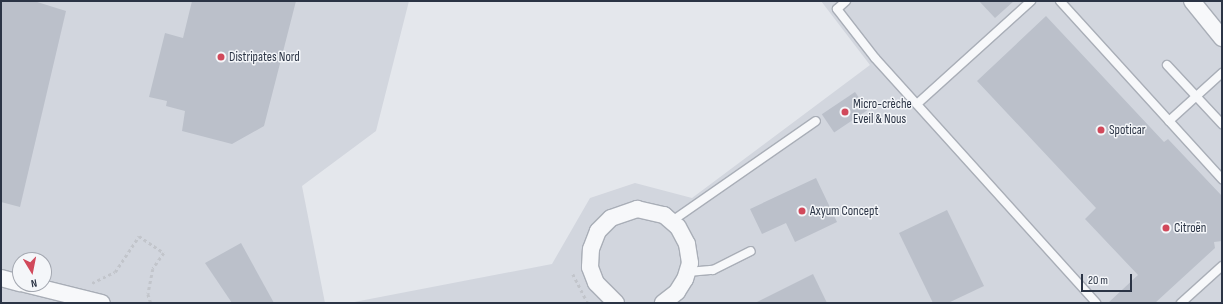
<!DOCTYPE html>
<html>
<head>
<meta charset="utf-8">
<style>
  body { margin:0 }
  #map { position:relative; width:1223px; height:304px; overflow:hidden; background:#e4e7ec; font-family:"Sofia Sans Condensed",sans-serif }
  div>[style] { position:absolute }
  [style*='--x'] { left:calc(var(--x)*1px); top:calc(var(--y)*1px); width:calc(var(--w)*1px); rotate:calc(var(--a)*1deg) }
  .built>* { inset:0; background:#d2d6de }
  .building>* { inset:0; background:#bbc0ca; transform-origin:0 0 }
  .path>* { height:2.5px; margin-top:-1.25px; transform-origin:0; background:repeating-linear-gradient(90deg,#c2c5cb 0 3px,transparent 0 6px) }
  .roads { filter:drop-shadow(1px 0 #a9aeb7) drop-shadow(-1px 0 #a9aeb7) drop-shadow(0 1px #a9aeb7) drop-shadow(0 -1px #a9aeb7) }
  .service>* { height:8px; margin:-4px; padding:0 4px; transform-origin:4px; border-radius:4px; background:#f7f8fa }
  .minor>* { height:16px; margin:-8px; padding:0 8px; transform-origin:8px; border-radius:8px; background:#f7f8fa }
  .dots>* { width:11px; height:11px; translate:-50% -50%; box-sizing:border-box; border:2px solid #f4f6f9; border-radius:50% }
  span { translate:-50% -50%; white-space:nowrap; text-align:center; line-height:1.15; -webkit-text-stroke:3px #f4f6f9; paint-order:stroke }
  .poi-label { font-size:13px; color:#2b3445 }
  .left { translate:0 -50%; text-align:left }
  .frame { position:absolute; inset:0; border:2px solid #2b3445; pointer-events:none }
  .north { position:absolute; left:12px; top:252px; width:40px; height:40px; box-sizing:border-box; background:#f4f6f9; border:1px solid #a4a8b1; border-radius:50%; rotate:170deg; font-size:11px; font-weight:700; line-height:16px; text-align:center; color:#2b3445 }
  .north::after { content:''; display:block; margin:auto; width:14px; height:18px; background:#d1495b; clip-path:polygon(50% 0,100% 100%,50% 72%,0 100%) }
  .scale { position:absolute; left:1081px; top:274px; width:51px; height:18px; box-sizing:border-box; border:2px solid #2b3445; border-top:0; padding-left:5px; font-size:12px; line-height:14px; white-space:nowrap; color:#2b3445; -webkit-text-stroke:3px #f4f6f9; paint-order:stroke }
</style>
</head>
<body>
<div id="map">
  <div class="built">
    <i style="clip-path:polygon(evenodd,1px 1px,409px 1px,376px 131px,302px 186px,325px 303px,1px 303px,1px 1px,20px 260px,44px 260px,44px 284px,20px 284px,20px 260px)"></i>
    <i style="clip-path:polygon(821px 1px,1222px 1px,1222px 303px,349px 303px,552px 264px,590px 198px,635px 183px,692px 198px,870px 65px)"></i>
  </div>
  <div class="building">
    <i style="clip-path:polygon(1px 1px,34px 1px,66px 11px,20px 207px,1px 202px)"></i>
    <i style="clip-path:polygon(192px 1px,296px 1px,264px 126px,232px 144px,182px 131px,185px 111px,166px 106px,167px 101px,149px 97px,165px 33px,183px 38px)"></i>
    <i style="clip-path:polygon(979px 1px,1014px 1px,995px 18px)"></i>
    <i style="clip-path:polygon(1046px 16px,1164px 142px,1168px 139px,1222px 196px,1222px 241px,1214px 242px,1215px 248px,1155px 303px,1108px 303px,1138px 275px,1085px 219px,1096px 208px,977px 81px)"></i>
    <i style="left:855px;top:92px;width:22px;height:40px;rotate:56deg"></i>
    <i style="clip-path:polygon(816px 178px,837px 222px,795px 242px,786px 223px,762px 234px,750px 209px)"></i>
    <i style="clip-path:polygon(947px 210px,984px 286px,948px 303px,933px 303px,899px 233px)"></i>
    <i style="clip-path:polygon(241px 243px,274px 303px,232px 303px,205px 263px)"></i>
    <i style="clip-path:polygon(813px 274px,827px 303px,755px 303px)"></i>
  </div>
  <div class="path">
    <i style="--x:573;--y:274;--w:33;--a:63"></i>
    <i style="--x:92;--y:283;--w:25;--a:-26"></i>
    <i style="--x:115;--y:272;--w:43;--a:-56.3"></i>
    <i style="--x:139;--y:236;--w:30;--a:34"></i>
    <i style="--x:164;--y:253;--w:19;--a:125"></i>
    <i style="--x:153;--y:269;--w:25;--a:101"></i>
    <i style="--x:148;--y:294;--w:9;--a:72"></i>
  </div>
  <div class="roads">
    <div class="service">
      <i style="--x:846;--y:1;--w:12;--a:138"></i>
      <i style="--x:837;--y:9;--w:62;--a:52.2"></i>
      <i style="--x:875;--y:58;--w:330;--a:47.9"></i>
      <i style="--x:1060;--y:1;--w:241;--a:47.7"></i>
      <i style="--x:1167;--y:65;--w:81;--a:47"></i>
      <i style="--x:917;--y:104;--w:154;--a:-42.1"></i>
      <i style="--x:1169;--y:121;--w:72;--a:-42.2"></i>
      <i style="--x:672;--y:221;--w:175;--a:-34.8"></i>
      <i style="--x:688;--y:272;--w:25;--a:-5"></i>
      <i style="--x:713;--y:270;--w:42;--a:-26.6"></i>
      <i style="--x:1181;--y:303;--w:55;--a:-42.1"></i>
    </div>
    <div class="minor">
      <i style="--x:1192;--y:1;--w:48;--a:51"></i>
      <i style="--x:1;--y:278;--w:20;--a:15"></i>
      <i style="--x:25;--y:284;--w:79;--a:13.9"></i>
      <i style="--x:616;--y:303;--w:28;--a:-135"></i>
      <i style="--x:596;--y:283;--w:17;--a:-111"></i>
      <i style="--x:590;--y:267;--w:18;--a:-87"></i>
      <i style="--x:591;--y:249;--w:19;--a:-69"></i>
      <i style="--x:598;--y:231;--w:18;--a:-45"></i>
      <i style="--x:611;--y:218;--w:28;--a:-19"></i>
      <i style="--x:637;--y:209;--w:28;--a:13"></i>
      <i style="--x:664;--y:215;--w:18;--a:41"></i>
      <i style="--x:678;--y:227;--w:19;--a:62"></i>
      <i style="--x:687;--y:244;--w:19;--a:81"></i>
      <i style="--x:690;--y:263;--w:17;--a:107"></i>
      <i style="--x:685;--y:279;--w:15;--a:122"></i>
      <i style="--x:677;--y:292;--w:18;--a:142"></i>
    </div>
  </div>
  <div class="dots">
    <i style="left:221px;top:57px;background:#d1495b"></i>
    <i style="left:845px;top:112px;background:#d1495b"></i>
    <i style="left:1101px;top:130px;background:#d1495b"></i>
    <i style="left:802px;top:211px;background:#d1495b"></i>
    <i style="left:1166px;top:228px;background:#d1495b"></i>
  </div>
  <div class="poi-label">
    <span class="left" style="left:229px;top:57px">Distripates Nord</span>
    <span class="left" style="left:853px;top:112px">Micro-crèche<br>Eveil &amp; Nous</span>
    <span class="left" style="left:1109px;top:130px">Spoticar</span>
    <span class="left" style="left:810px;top:211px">Axyum Concept</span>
    <span class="left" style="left:1174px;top:228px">Citroën</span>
  </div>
  <div class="frame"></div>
  <div class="north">N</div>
  <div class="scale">20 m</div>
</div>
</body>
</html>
